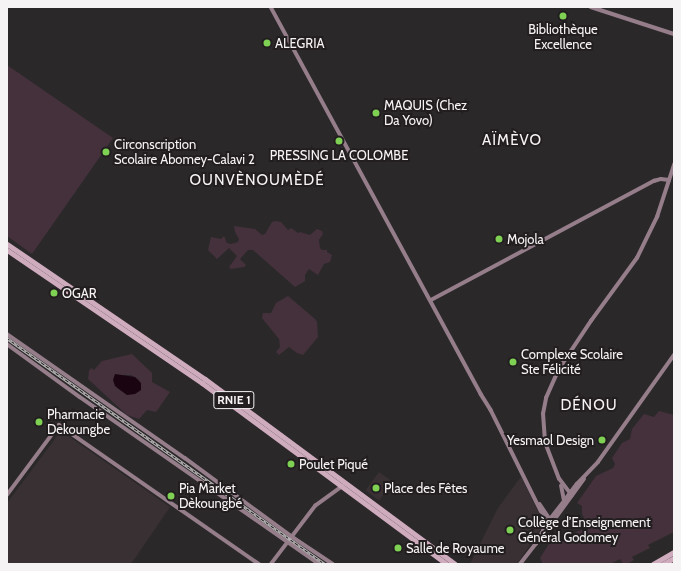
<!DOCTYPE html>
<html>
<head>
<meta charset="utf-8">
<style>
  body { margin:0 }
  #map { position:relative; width:681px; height:571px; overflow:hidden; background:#2b282a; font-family:Cabin,sans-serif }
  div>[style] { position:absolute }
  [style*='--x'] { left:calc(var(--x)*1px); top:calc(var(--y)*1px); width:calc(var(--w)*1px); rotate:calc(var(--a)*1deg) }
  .built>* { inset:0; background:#393034; transform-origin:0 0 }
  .green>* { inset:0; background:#44313b }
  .water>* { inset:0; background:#1b0412 }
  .secondary>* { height:3.5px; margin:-1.75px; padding:0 1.75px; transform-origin:1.75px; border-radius:1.75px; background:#957e8a }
  .highway>* { height:5px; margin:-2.5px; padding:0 2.5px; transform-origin:2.5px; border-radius:2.5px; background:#ceabbd }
  .rail>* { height:2.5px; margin-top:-1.25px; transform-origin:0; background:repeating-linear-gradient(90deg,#221e20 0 3px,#b8b5b6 0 6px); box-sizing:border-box; border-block:1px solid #b8b5b6 }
  .dots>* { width:11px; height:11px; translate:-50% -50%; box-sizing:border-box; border:2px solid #221e20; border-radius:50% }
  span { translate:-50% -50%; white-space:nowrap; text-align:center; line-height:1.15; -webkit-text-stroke:4px #221e20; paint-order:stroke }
  .shield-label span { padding:1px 3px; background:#221e20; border:1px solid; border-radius:3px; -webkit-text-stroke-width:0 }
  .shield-label { font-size:12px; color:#f6f3f4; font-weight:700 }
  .poi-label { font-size:13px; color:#f6f3f4 }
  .left { translate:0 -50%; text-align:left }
  .right { translate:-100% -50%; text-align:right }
  .quarter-label { font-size:15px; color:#f6f3f4; letter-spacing:1px }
  .frame { position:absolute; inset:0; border:8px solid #f6f3f4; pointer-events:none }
</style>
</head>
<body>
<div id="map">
  <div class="built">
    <i style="clip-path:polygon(61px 431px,170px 507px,131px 564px,10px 564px,7px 562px,7px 503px)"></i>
    <i style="left:379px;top:472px;width:17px;height:23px;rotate:36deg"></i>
    <i style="clip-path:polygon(520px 478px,522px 478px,544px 524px,517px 564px,470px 564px,498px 508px)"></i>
  </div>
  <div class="green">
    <i style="clip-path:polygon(7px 65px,113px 138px,32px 254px,7px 236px)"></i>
    <i style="clip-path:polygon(276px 221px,281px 222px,288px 230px,291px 228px,298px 233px,300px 232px,310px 235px,317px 229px,322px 231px,323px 234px,319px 240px,320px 248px,322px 250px,327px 250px,327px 252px,332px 255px,330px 262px,324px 264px,318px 275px,309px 269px,305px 275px,305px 281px,295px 287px,253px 250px,248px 250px,240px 259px,246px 265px,244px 267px,231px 269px,229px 267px,237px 256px,229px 248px,217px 259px,208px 250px,211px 237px,221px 239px,224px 236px,227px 243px,231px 244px,238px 242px,239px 239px,235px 232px,234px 226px,255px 229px,262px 235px,265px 234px,272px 222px)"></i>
    <i style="clip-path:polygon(288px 296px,315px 319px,317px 322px,318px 337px,303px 355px,297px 353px,289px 347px,279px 355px,276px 352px,280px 347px,279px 339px,262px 318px,263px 313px,271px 313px,276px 303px)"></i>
    <i style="clip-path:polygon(evenodd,132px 354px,152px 373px,152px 382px,170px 392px,156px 412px,147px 410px,139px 419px,127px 415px,88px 379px,89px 371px,91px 368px,94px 370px,102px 361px,132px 354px,122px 375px,131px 375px,139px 380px,141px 390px,127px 395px,117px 388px,122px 375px)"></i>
    <i style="clip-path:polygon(659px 411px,674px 415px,674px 532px,648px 545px,650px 548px,632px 557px,634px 560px,627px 564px,623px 564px,620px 559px,610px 564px,543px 564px,540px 558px,552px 539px,561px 542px,578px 531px,587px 529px,588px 526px,582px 514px,582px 506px,577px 503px,596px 476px,613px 468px,615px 464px,612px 458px,622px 443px,630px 439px,632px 429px,644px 414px,654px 417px)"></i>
  </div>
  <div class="water">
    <i style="clip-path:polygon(115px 374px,135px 377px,141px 383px,141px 390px,135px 394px,127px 395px,115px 386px,113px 380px)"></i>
  </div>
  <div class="secondary">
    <i style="--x:271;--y:7;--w:440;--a:61.5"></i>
    <i style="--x:481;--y:394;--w:19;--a:58"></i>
    <i style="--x:491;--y:410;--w:126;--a:63.6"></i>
    <i style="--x:591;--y:7;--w:87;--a:18"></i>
    <i style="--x:431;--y:300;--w:253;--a:-28.1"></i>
    <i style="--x:654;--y:181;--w:7;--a:-16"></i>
    <i style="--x:661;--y:179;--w:8;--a:7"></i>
    <i style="--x:7;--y:334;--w:217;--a:34.9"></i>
    <i style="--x:185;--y:458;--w:132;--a:36.3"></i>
    <i style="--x:291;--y:536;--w:50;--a:33.7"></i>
    <i style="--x:7;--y:344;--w:90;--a:36"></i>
    <i style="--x:80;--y:397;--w:292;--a:34.9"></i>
    <i style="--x:7;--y:495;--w:87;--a:-53.4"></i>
    <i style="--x:59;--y:425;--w:244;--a:34.8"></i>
    <i style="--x:572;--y:496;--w:21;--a:-127"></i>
    <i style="--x:559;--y:479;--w:40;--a:-111"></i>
    <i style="--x:545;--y:442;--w:28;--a:-94"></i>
    <i style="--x:543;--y:414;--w:16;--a:-79"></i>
    <i style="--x:546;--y:398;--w:32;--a:-66"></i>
    <i style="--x:559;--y:369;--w:58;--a:-56.3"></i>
    <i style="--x:591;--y:321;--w:78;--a:-53.9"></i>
    <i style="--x:637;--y:258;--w:46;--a:-64"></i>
    <i style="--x:657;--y:217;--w:55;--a:-71.9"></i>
    <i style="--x:564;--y:501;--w:21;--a:-53"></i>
    <i style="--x:577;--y:484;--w:30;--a:-46"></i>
    <i style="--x:598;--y:462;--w:131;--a:-54.6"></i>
    <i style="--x:552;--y:523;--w:54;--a:-54"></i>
    <i style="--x:536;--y:544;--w:24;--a:-62"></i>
    <i style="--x:547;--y:523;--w:28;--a:-52"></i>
    <i style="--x:564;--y:501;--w:15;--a:-101"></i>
    <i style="--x:271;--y:564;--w:73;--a:-52.8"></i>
    <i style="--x:315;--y:506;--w:34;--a:-36"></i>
    <i style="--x:520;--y:564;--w:52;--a:-52"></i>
    <i style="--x:552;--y:523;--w:22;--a:-124"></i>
  </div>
  <div class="highway">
    <i style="--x:7;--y:244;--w:240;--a:34.3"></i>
    <i style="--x:205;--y:379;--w:311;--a:36.5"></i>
    <i style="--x:7;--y:250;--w:236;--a:34.3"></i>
    <i style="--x:202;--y:383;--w:305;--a:36.5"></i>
    <i style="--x:653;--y:564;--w:24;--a:-30"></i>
    <i style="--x:663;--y:564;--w:13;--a:-29"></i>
  </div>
  <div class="rail">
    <i style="--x:7;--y:338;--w:390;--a:35.4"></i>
  </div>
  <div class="dots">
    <i style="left:563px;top:16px;background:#7ed153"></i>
    <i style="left:267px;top:43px;background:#7ed153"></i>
    <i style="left:376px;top:113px;background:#7ed153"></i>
    <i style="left:339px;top:141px;background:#7ed153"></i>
    <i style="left:106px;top:152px;background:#7ed153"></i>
    <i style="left:499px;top:239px;background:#7ed153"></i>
    <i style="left:54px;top:293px;background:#7ed153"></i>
    <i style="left:513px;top:362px;background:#7ed153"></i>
    <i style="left:39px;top:422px;background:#7ed153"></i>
    <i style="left:602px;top:440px;background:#7ed153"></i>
    <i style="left:291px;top:464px;background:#7ed153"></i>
    <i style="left:376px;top:488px;background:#7ed153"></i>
    <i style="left:171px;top:496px;background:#7ed153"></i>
    <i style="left:510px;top:530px;background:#7ed153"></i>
    <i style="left:398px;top:548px;background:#7ed153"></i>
  </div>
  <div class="shield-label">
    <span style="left:234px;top:400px">RNIE 1</span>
  </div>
  <div class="poi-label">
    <span style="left:563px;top:37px">Bibliothèque<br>Excellence</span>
    <span class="left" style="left:275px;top:43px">ALEGRIA</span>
    <span class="left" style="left:384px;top:113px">MAQUIS (Chez<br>Da Yovo)</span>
    <span class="left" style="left:114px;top:152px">Circonscription<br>Scolaire Abomey-Calavi 2</span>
    <span style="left:339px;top:155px">PRESSING LA COLOMBE</span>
    <span class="left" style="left:507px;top:239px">Mojola</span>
    <span class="left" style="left:62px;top:293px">OGAR</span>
    <span class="left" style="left:521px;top:362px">Complexe Scolaire<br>Ste Félicité</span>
    <span class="left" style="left:47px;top:422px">Pharmacie<br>Dekoungbe</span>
    <span class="right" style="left:594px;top:440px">Yesmaol Design</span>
    <span class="left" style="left:299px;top:464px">Poulet Piqué</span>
    <span class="left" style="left:384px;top:488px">Place des Fêtes</span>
    <span class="left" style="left:179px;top:496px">Pia Market<br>Dèkoungbé</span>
    <span class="left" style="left:518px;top:530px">Collège d’Enseignement<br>Général Godomey</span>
    <span class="left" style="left:406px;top:548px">Salle de Royaume</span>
  </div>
  <div class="quarter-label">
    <span style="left:512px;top:141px">AÏMÈVO</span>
    <span style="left:257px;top:181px">OUNVÈNOUMÈDÉ</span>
    <span style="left:589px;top:406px">DÉNOU</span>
  </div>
  <div class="frame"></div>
</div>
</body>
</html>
